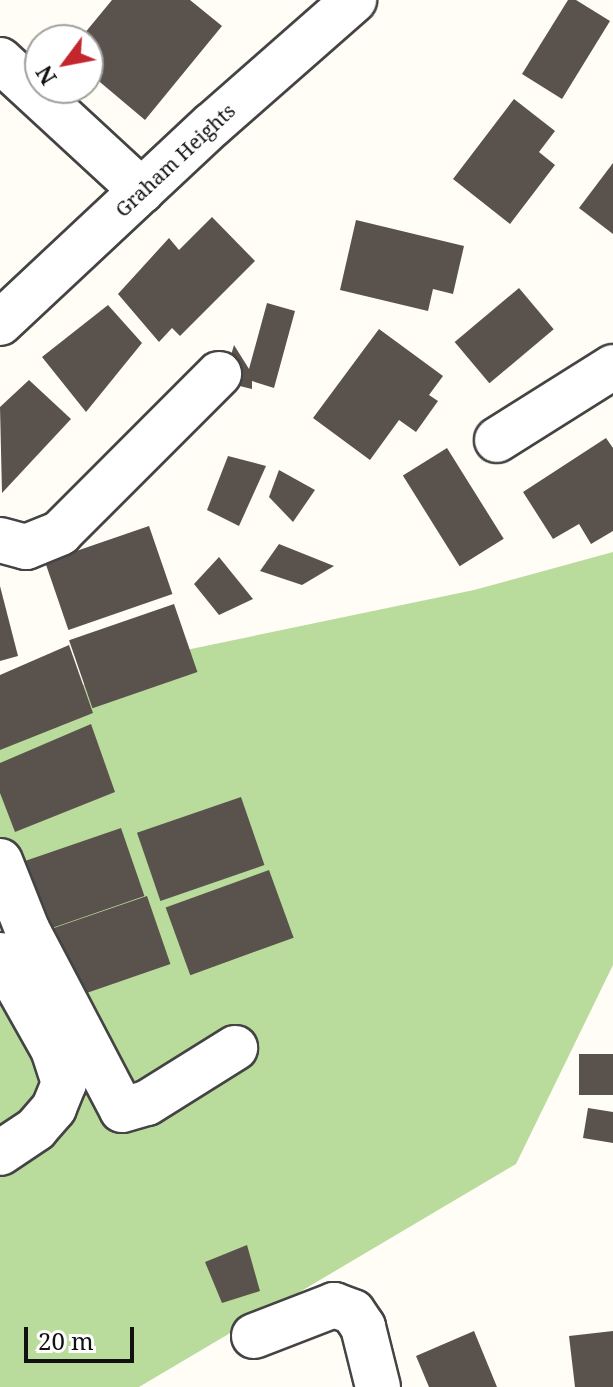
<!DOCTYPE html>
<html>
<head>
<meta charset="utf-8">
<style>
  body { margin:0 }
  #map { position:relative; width:613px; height:1387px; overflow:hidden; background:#fffdf5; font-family:"Noto Serif",serif }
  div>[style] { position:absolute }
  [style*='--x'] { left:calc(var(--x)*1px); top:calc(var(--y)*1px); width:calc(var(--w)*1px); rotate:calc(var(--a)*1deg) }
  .forest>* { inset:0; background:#b9dc9c }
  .building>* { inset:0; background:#5a524d; transform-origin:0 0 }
  .roads { filter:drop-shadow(2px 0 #444) drop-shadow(-2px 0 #444) drop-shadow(0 2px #444) drop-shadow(0 -2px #444) }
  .minor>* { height:44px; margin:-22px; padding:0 22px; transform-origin:22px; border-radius:22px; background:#fff }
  span { translate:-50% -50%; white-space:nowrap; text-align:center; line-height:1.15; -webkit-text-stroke:8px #fff; paint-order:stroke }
  .street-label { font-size:20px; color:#111 }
  .north { position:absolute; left:24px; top:24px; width:80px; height:80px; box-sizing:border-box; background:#fff; border:2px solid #a0a0a0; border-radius:50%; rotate:238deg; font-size:22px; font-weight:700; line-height:32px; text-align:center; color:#111 }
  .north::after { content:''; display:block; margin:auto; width:28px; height:36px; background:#c4262e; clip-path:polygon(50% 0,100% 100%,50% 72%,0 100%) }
  .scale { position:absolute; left:24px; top:1327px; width:110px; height:36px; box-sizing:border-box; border:4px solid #111; border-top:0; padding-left:10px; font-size:24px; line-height:28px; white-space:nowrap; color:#111; -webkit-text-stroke:6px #fff; paint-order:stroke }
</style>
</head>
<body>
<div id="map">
  <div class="forest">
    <i style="clip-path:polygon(613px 552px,613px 965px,516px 1164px,139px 1387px,0 1387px,0 716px,162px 655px,474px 590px)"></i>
  </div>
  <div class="building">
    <i style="clip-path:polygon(112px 0,190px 0,222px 26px,145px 120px,88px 72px,88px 40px,79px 40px)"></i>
    <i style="clip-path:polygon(568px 0,576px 0,610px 21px,562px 99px,522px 74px)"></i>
    <i style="clip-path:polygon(514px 99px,555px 131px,539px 152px,555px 165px,510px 224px,453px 179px)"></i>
    <i style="clip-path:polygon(613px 163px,613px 234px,579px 208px)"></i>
    <i style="clip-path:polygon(212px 217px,255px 261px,180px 336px,172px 328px,159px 342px,118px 294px,169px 238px,179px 250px)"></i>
    <i style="clip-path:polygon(356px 220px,464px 246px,453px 294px,433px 289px,428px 311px,340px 290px)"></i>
    <i style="left:519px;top:288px;width:54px;height:84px;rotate:50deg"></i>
    <i style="clip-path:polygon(267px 303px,295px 311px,274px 388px,252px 381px,252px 389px,223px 382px,234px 345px,249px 369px)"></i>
    <i style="clip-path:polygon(108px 305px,142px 343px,86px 412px,42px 357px)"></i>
    <i style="clip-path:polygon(379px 329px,443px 376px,429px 395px,438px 401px,416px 432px,399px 420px,370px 460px,313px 418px)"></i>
    <i style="clip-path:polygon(29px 380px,71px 419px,2px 493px,0 407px)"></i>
    <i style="clip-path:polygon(606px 438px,613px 448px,613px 531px,591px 544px,579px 524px,553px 539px,523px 492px)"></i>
    <i style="left:447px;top:448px;width:107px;height:52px;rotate:58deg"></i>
    <i style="clip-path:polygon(228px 456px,266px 466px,239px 526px,207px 510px)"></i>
    <i style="clip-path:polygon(279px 470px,315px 490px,293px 522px,269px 497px)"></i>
    <i style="left:149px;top:526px;width:72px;height:110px;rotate:71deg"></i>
    <i style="clip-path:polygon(279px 544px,334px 566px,302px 585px,260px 571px)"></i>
    <i style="clip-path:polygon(219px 557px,253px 599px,219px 615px,194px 584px)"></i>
    <i style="clip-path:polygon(0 586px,18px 656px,0 661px)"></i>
    <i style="left:174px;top:604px;width:72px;height:111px;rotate:71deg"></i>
    <i style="clip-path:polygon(69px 645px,93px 713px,0 750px,0 675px)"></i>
    <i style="clip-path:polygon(91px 724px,115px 792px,15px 832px,0 793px,0 763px)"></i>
    <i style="left:241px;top:797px;width:72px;height:110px;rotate:71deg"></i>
    <i style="left:121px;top:828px;width:72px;height:110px;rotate:71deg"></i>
    <i style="left:269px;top:870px;width:72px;height:110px;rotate:70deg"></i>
    <i style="left:147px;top:896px;width:72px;height:110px;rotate:71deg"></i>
    <i style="left:613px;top:1054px;width:41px;height:34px;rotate:90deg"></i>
    <i style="clip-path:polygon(588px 1108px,613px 1112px,613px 1143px,583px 1138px)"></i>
    <i style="clip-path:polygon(247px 1245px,260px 1291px,222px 1303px,205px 1262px)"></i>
    <i style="clip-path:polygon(474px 1331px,497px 1387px,429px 1387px,416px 1356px)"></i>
    <i style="clip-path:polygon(613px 1331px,613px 1387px,575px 1387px,569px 1336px)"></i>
  </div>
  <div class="roads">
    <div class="minor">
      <i style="--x:0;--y:60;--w:193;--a:42.7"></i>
      <i style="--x:0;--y:323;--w:291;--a:-43.1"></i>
      <i style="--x:213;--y:124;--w:188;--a:-41.3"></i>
      <i style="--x:497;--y:440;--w:137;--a:-32.2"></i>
      <i style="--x:0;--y:540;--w:27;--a:15"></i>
      <i style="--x:26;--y:547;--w:37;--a:-22"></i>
      <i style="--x:60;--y:533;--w:225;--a:-45"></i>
      <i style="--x:0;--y:861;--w:73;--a:68.3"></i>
      <i style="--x:27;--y:929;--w:204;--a:62.3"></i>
      <i style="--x:122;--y:1110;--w:26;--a:-16"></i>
      <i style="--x:147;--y:1103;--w:104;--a:-32"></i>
      <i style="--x:0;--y:955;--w:108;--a:60.6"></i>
      <i style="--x:53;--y:1049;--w:36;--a:72"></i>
      <i style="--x:64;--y:1083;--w:27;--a:112"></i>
      <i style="--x:54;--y:1108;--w:28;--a:131"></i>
      <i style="--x:36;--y:1129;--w:43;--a:146.3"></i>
      <i style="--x:254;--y:1336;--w:86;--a:-21.2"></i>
      <i style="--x:334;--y:1305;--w:20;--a:20"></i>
      <i style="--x:353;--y:1312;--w:18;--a:56"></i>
      <i style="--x:363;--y:1327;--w:62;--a:76"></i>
    </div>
  </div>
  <div class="street-label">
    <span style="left:175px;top:160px;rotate:-43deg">Graham Heights</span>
  </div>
  <div class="north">N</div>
  <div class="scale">20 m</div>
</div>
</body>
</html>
